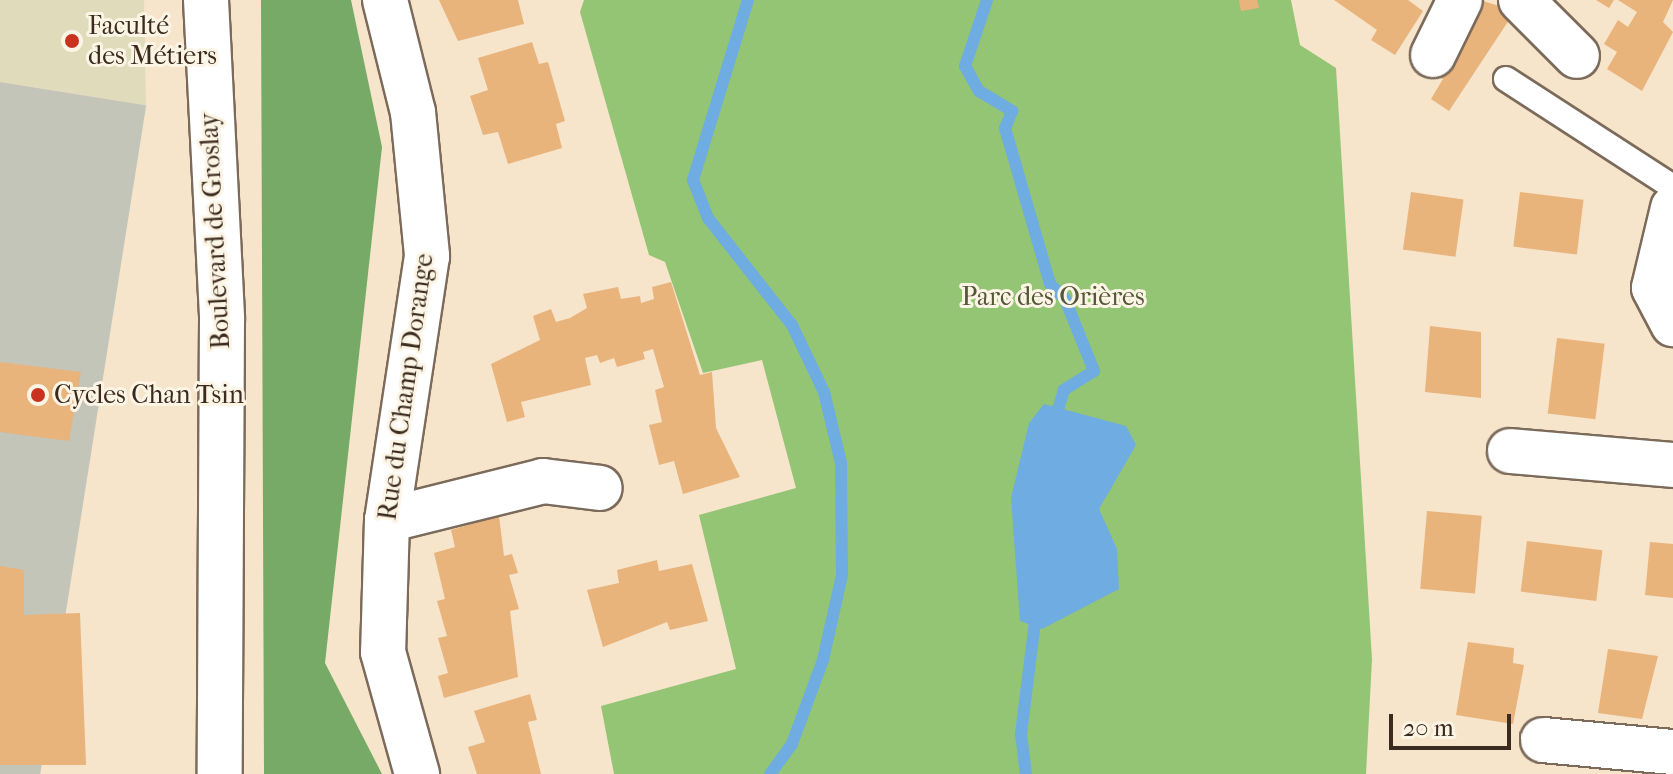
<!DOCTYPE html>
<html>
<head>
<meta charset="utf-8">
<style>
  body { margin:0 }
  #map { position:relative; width:1673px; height:774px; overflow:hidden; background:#f6e4cb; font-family:"IM FELL French Canon",serif }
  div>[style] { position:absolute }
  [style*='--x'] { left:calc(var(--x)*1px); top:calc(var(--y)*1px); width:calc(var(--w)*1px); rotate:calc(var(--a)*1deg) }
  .built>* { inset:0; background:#e0dcbb }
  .industrial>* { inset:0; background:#c4c5b9; transform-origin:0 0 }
  .green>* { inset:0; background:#93c575 }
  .forest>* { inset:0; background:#76aa66 }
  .water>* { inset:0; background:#6eace1 }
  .stream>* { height:12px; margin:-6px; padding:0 6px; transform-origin:6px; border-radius:6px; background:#6eace1 }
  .building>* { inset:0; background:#e9b37c; transform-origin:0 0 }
  .roads { filter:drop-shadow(2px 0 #7c6b5b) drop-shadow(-2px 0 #7c6b5b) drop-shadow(0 2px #7c6b5b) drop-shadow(0 -2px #7c6b5b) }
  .service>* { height:24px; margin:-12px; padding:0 12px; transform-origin:12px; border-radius:12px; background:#fff }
  .minor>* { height:44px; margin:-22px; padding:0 22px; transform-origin:22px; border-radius:22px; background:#fff }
  .secondary>* { height:44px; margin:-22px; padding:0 22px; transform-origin:22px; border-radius:22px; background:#fff }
  .dots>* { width:22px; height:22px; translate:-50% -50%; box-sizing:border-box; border:4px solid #fcf5e5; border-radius:50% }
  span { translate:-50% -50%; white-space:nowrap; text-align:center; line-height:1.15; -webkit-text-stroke:6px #fcf5e5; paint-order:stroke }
  .poi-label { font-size:26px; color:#3b2a1e }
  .left { translate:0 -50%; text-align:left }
  .street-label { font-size:26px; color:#3b2a1e }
  .park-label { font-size:26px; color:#555838 }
  .scale { position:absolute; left:1389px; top:714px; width:122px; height:36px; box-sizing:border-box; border:4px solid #3b2a1e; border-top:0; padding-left:10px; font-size:24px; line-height:28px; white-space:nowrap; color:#3b2a1e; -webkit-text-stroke:6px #fcf5e5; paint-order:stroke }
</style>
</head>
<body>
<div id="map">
  <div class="built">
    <i style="clip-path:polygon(0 0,144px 0,146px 105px,0 82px)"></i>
  </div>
  <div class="industrial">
    <i style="left:0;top:82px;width:148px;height:692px;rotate:9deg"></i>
  </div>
  <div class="green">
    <i style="clip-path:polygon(584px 0,1291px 0,1300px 45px,1336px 68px,1372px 659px,1366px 774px,614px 774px,601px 706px,736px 669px,699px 515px,796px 488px,762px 360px,703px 373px,665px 262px,649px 255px,580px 12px)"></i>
  </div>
  <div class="forest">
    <i style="clip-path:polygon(261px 0,351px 0,382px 147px,325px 663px,382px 774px,264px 774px)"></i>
  </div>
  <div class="water">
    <i style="clip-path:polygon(1044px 404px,1126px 426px,1136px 445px,1099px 509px,1117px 549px,1119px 589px,1042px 629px,1020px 621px,1011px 498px,1029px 423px)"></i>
  </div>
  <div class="stream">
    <i style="--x:748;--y:0;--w:188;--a:107"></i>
    <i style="--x:693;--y:180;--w:41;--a:68.5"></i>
    <i style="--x:708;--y:218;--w:136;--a:51.9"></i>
    <i style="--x:792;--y:325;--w:74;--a:64.5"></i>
    <i style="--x:824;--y:392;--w:73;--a:76.5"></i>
    <i style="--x:841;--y:463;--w:112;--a:89.5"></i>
    <i style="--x:842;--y:575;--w:87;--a:102.6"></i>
    <i style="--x:823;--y:660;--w:90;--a:110.3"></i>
    <i style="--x:792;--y:744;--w:37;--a:126"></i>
    <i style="--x:987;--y:0;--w:70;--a:108.4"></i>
    <i style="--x:965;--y:66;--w:29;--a:61"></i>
    <i style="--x:979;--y:91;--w:39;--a:31"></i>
    <i style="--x:1012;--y:111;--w:18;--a:112"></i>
    <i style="--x:1005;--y:128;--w:162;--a:73.9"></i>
    <i style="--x:1050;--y:284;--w:21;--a:45"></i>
    <i style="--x:1065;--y:299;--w:78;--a:68.1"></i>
    <i style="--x:1094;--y:371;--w:36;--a:148"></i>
    <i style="--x:1064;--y:390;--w:34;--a:107"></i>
    <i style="--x:1026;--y:774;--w:40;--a:-97.1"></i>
    <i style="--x:1021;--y:734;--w:122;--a:-82.9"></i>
  </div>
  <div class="building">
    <i style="clip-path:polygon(439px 0,518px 0,524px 24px,458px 41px)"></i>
    <i style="clip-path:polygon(1239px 0,1257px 0,1259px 8px,1241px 11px)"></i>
    <i style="clip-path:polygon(1334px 0,1408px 0,1423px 11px,1395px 55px,1371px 40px,1377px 30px)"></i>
    <i style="clip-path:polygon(1480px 0,1515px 11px,1449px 111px,1431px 99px,1443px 79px,1433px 72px)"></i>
    <i style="clip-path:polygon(1596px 0,1614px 0,1609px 8px)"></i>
    <i style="clip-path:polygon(1618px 0,1673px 0,1663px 22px,1673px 32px,1642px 91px,1607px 69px,1617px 52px,1604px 44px,1618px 20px,1628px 27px,1637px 12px)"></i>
    <i style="clip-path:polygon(532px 42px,539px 64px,548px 62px,565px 121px,556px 124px,562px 148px,508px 164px,498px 132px,483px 135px,470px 96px,488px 90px,478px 58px)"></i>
    <i style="left:1411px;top:192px;width:53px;height:58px;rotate:8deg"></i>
    <i style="left:1520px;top:192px;width:64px;height:55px;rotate:7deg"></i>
    <i style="clip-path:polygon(671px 282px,700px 375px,712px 372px,716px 428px,740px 477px,683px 494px,674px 461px,659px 465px,649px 425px,662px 422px,655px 390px,664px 387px,653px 349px,643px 352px,645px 359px,617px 367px,614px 358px,600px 363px,597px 355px,585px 358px,591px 385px,521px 402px,525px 417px,507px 422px,491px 364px,540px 340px,533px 316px,551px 309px,556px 322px,570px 318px,587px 308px,583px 294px,618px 287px,621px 299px,640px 296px,641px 303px,654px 299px,652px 287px)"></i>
    <i style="clip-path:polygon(1430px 326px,1481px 332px,1481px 398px,1425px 392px)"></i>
    <i style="left:1557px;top:338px;width:48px;height:76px;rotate:7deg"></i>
    <i style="clip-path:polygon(0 362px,81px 372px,69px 441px,0 432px)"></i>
    <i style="left:1427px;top:511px;width:55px;height:78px;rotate:5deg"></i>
    <i style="clip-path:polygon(499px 516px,504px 556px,512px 554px,518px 573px,509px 575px,519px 609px,510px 611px,518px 677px,444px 698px,438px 676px,448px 673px,438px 638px,447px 636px,437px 601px,445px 599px,434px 553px,455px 547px,451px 530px)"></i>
    <i style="left:1527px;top:541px;width:76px;height:51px;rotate:7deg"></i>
    <i style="clip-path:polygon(1650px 542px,1673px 544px,1673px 598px,1645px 595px)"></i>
    <i style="clip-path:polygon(657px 560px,659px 571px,692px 564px,708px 621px,670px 630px,667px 622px,603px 647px,587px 590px,619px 583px,617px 570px)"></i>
    <i style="clip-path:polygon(0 566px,24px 570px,24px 615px,80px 613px,86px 765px,0 765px)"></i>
    <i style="clip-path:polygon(1468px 642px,1514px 648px,1513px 663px,1524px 665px,1513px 724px,1456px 715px)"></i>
    <i style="clip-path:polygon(1608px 649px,1658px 656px,1642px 719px,1598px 713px)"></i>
    <i style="clip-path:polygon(530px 694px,537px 720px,528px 722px,541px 774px,477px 774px,468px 747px,485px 742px,474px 711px)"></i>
  </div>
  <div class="roads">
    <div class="service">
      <i style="--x:1506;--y:79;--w:199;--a:32.9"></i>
    </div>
    <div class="minor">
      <i style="--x:385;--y:0;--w:115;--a:76"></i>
      <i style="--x:413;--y:112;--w:145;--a:84.4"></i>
      <i style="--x:427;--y:256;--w:267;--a:98.6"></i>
      <i style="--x:387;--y:520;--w:132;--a:91.7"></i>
      <i style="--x:383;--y:652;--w:127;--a:74.4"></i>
      <i style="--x:1521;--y:0;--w:79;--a:45"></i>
      <i style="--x:1433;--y:55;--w:61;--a:-63.9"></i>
      <i style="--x:1673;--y:208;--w:82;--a:103.4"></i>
      <i style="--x:1654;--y:288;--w:41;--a:62.2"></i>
      <i style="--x:1510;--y:451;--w:164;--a:4.9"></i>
      <i style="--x:387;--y:520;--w:161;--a:-14"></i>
      <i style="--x:543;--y:481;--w:57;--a:7"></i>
      <i style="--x:1543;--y:740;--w:131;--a:5.3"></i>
    </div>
    <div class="secondary">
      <i style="--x:206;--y:0;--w:320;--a:87.1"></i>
      <i style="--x:222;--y:320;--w:454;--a:90.3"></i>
    </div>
  </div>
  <div class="dots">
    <i style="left:72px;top:41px;background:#c8321e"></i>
    <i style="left:38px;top:395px;background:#c8321e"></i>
  </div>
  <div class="poi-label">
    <span class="left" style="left:88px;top:41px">Faculté<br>des Métiers</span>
    <span class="left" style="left:54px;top:395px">Cycles Chan Tsin</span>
  </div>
  <div class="street-label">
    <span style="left:215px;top:231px;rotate:-93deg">Boulevard de Groslay</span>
    <span style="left:406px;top:387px;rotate:-82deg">Rue du Champ Dorange</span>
  </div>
  <div class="park-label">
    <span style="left:1053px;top:297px">Parc des Orières</span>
  </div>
  <div class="scale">20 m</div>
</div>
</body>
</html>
